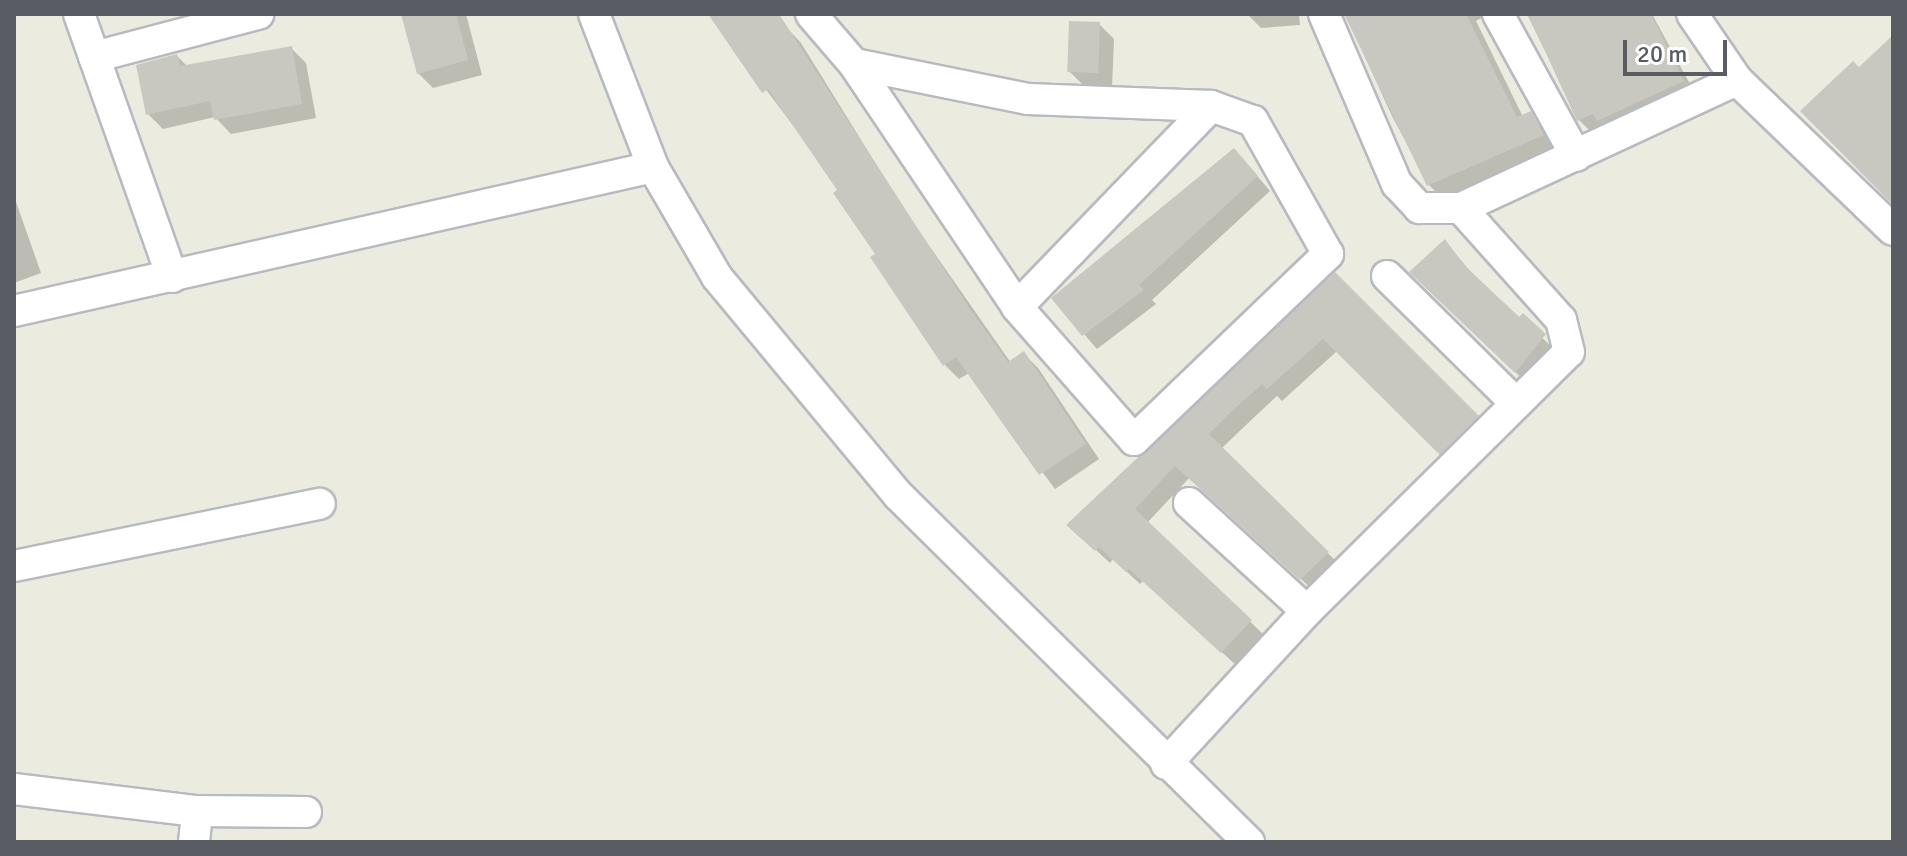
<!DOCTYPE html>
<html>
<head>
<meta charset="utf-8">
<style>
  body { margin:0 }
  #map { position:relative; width:1907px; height:856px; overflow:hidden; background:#ecebe0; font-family:Signika,sans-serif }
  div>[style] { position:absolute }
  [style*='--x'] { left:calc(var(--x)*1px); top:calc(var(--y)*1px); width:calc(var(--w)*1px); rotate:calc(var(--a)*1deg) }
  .shadow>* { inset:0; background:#0003 }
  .building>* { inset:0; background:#c9c8c0; transform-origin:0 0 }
  .roads { filter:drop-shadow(2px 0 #b8bac0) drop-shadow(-2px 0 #b8bac0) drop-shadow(0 2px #b8bac0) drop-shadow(0 -2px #b8bac0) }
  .minor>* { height:30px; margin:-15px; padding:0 15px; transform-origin:15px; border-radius:15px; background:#fff }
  span { translate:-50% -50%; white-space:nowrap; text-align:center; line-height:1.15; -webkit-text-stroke:8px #fff; paint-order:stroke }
  .frame { position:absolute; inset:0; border:16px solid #595c62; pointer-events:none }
  .scale { position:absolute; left:1623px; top:40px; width:104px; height:36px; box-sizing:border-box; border:4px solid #595c62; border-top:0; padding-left:10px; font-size:24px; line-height:28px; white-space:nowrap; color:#595c62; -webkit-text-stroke:6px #fff; paint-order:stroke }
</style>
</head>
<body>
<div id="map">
  <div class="shadow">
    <i style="clip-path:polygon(403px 14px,466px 14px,482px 75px,433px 88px,418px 73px)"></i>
    <i style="clip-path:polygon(709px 14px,774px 14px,801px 43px,907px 214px,1011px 363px,1024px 354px,1038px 368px,1099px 459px,1055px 489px,969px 373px,959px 379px,945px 365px,873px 258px,878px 254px,814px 153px)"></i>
    <i style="clip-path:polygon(1247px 14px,1299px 14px,1300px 25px,1261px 28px)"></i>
    <i style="clip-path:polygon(1361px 14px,1489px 14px,1476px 21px,1523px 117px,1530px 113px,1558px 151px,1444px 200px,1429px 185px,1392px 116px,1348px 20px)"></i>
    <i style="clip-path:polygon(1527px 14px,1652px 14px,1697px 97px,1594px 135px,1579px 120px)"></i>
    <i style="clip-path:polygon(1099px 24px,1114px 39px,1112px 87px,1084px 86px,1069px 71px)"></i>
    <i style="clip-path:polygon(291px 48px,306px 63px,316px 118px,231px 134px,215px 117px,163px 129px,148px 114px,177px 56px,188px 67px)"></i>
    <i style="clip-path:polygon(1247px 164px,1270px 191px,1152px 300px,1156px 304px,1097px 349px,1058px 304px)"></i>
    <i style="clip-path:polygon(14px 196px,41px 273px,14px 283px)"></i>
    <i style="clip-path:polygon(1445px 241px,1474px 276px,1561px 355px,1531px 387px,1427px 287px)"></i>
    <i style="clip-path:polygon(1335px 275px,1491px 431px,1454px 467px,1337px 351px,1282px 401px,1277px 396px,1247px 424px,1221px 449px,1341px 566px,1315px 592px,1190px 477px,1147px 523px,1264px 635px,1236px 665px,1143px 581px,1140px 584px,1113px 559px,1110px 563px,1083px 538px)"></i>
  </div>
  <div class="building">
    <i style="clip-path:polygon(401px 14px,456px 14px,468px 60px,417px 74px)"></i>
    <i style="clip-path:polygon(708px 14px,779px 14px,968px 306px,1008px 362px,1024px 351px,1086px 444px,1039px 475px,956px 357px,943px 366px,870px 257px,875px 254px,833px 193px,837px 190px,768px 89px,762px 93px)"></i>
    <i style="clip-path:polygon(1344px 14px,1466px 14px,1517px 117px,1531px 111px,1544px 135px,1427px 186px)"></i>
    <i style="clip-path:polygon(1528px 14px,1651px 14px,1684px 81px,1597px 121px,1593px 114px,1577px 121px)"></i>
    <i style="left:1069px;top:21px;width:31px;height:51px;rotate:2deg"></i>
    <i style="clip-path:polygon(1893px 35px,1893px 205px,1800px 111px,1853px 61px,1859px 67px)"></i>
    <i style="clip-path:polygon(292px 46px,302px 104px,214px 120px,210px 101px,146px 115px,136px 65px,177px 54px,180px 66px)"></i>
    <i style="clip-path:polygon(1234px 148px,1258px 176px,1139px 285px,1144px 290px,1082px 336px,1051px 298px)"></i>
    <i style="clip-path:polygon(1445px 239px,1463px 264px,1519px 317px,1523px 313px,1546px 334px,1515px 373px,1409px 272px)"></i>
    <i style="clip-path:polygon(1335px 272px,1479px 416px,1440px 455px,1323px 339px,1267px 389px,1262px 384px,1233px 410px,1209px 434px,1329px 552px,1300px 580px,1175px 466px,1135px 509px,1252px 620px,1221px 653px,1129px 569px,1126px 572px,1099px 547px,1095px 551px,1066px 525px)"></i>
  </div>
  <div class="roads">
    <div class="minor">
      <i style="--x:79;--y:14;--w:279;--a:70.5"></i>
      <i style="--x:594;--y:14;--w:164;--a:68.9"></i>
      <i style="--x:653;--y:167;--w:127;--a:59.8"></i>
      <i style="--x:717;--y:277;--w:283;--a:50.3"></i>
      <i style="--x:898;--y:495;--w:494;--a:44.7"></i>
      <i style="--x:811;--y:14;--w:66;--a:49.3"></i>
      <i style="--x:854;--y:64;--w:293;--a:56.1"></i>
      <i style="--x:1017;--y:307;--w:177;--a:48.7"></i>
      <i style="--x:1134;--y:440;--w:269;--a:-43.8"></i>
      <i style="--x:1328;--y:254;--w:153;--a:-119.4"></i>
      <i style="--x:1253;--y:121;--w:45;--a:-160.3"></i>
      <i style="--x:1211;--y:106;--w:183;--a:-177.8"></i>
      <i style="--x:1028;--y:99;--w:177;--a:-168.6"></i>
      <i style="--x:1324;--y:14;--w:185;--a:66.8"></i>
      <i style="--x:1397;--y:184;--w:33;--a:47"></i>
      <i style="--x:1419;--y:208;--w:42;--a:0"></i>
      <i style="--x:1498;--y:14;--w:162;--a:61.2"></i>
      <i style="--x:1692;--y:14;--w:80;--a:55.7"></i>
      <i style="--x:1737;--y:80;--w:216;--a:43.9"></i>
      <i style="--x:94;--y:57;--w:170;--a:-14.7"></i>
      <i style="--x:1387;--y:276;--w:181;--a:44.6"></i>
      <i style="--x:1017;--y:307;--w:279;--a:-46"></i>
      <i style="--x:14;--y:311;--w:655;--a:-12.7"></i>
      <i style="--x:1189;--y:503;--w:160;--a:42.5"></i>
      <i style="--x:14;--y:566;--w:312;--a:-11.5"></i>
      <i style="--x:1166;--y:764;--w:208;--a:-47.3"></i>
      <i style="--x:1307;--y:611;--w:368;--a:-44.7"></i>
      <i style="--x:1569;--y:352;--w:33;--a:-104"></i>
      <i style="--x:1561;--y:320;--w:150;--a:-131.8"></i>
      <i style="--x:1461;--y:208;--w:304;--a:-24.9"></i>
      <i style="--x:14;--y:789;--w:184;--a:6.9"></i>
      <i style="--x:197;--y:811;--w:109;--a:0.5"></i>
      <i style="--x:194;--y:842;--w:31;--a:-84"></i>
    </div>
  </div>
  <div class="frame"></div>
  <div class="scale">20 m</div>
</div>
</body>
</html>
